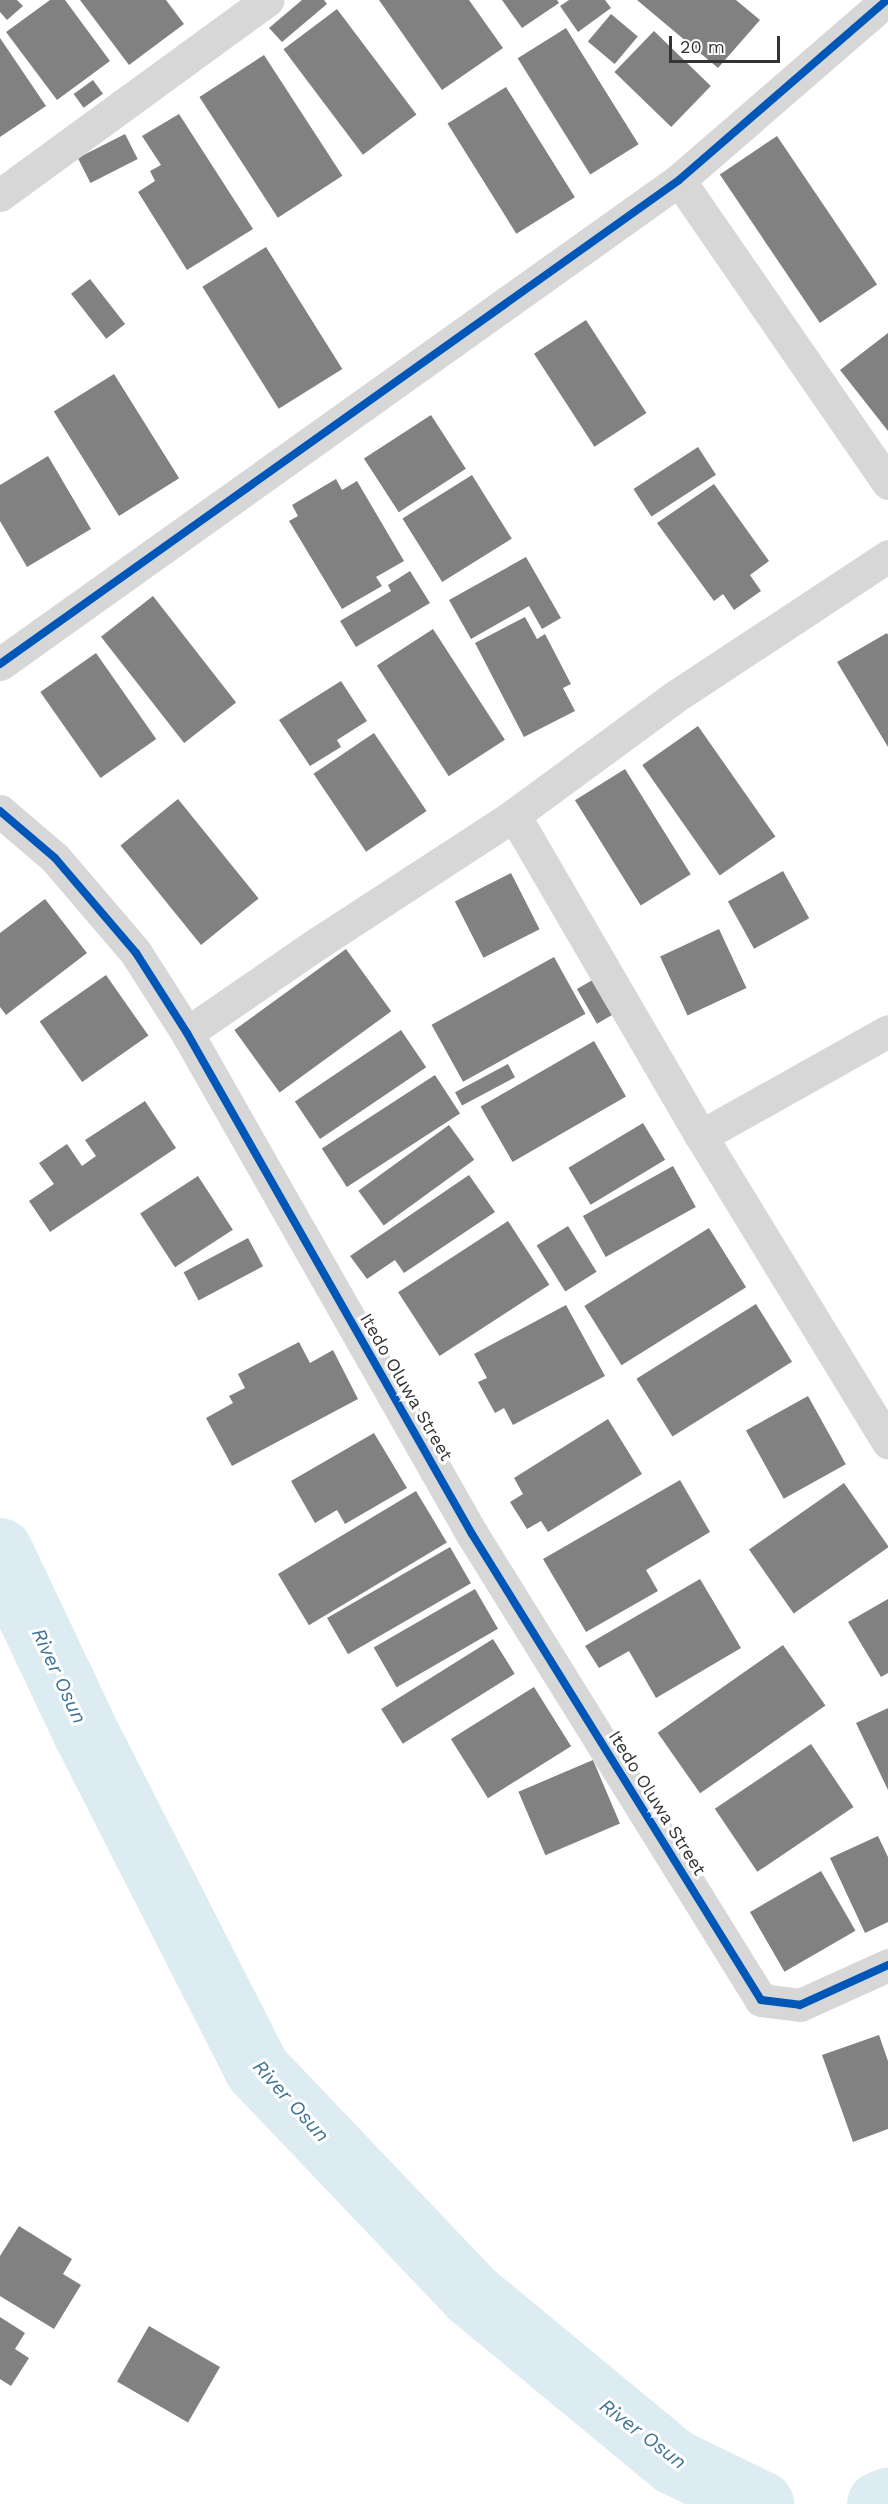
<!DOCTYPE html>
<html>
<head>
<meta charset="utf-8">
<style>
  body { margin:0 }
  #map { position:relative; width:888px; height:2504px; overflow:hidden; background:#fff; font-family:"Work Sans",sans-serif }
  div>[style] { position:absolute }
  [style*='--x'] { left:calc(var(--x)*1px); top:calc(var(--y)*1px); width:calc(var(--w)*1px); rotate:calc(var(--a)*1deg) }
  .river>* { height:66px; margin:-33px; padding:0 33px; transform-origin:33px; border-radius:33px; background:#ddebf3 }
  .building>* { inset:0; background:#818181; transform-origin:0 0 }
  .minor>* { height:33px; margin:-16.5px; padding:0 16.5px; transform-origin:16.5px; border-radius:16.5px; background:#d7d7d7 }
  .cycleway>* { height:8px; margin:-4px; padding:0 4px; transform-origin:4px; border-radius:4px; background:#0057b8 }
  span { translate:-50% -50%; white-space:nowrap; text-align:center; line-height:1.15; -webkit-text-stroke:6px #fff; paint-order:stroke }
  .street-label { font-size:18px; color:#333 }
  .water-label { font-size:20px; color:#3f7597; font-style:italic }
  .scale { position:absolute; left:669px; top:36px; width:111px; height:27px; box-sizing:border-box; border:3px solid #333; border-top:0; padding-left:8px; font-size:18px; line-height:21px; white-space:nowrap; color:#333; -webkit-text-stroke:4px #fff; paint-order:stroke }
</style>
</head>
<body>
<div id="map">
  <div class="river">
    <i style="--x:0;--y:1551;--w:199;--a:64.7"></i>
    <i style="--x:85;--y:1731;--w:379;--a:63"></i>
    <i style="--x:257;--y:2069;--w:311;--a:46.4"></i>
    <i style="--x:471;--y:2294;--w:264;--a:39.6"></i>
    <i style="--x:674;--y:2462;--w:97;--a:25.8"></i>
    <i style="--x:880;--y:2504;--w:9;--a:-21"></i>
  </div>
  <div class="building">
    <i style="clip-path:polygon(0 0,17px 0,23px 6px,7px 20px,0 12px)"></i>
    <i style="clip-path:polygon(50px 0,65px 0,110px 61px,57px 100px,6px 32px)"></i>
    <i style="clip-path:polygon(80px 0,166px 0,184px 24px,129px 65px)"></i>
    <i style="clip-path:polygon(302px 0,324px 0,327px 4px,282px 42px,269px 28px)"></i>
    <i style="clip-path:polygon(379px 0,469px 0,503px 48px,442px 90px)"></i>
    <i style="clip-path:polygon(502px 0,557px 0,559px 3px,522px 28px)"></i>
    <i style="clip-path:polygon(569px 0,605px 0,611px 8px,578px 32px,560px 6px)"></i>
    <i style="clip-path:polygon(637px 0,736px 0,760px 20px,718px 68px)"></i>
    <i style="left:337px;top:9px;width:132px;height:67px;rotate:53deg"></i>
    <i style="left:611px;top:14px;width:35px;height:36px;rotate:40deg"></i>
    <i style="left:566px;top:28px;width:137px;height:57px;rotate:58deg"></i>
    <i style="left:654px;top:31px;width:79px;height:57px;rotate:44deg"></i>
    <i style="clip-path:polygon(0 38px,46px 106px,0 137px)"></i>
    <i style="left:264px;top:55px;width:144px;height:77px;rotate:57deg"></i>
    <i style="left:93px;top:80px;width:17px;height:24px;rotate:54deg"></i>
    <i style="left:506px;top:87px;width:130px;height:69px;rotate:58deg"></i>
    <i style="clip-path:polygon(179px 114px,253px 229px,187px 270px,138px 192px,155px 181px,150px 171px,161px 165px,142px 136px)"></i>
    <i style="left:125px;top:134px;width:28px;height:53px;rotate:63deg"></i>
    <i style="left:777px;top:136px;width:179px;height:69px;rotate:56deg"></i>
    <i style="left:266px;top:247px;width:144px;height:75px;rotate:58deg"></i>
    <i style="left:90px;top:279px;width:57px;height:24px;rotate:52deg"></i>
    <i style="left:586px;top:320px;width:111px;height:62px;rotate:57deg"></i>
    <i style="clip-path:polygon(888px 333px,888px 431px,840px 370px)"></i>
    <i style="left:114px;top:374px;width:123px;height:71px;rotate:58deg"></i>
    <i style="left:431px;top:415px;width:64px;height:80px;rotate:57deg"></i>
    <i style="left:698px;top:447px;width:33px;height:77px;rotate:57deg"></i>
    <i style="clip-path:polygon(48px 456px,91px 529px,27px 567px,0 521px,0 485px)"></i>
    <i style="left:472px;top:475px;width:75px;height:82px;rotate:58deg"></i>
    <i style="clip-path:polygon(336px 479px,342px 490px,357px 481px,404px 561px,376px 577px,382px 586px,342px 609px,289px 521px,298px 516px,292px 505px)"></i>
    <i style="clip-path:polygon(714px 484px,769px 561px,750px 575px,761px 591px,734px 610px,723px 594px,714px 601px,657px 523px)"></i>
    <i style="clip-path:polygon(526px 557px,561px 618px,542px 629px,529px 606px,471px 639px,449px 600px)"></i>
    <i style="clip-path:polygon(410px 571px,430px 603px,356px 647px,340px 621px,391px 591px,388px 585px)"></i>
    <i style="left:153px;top:596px;width:135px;height:66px;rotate:52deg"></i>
    <i style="clip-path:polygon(525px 617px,537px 639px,545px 634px,571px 684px,563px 688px,575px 711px,524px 737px,475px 643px)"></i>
    <i style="left:433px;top:629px;width:132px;height:67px;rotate:57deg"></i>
    <i style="clip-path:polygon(887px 633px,888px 635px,888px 747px,837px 662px)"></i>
    <i style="left:96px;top:653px;width:105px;height:68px;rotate:55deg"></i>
    <i style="clip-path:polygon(341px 681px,367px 721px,337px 740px,341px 747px,310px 766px,279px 720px)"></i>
    <i style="left:698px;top:726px;width:135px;height:68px;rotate:55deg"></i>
    <i style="left:374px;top:733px;width:94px;height:73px;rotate:56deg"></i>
    <i style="left:625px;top:769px;width:124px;height:59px;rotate:58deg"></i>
    <i style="left:178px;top:799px;width:128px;height:74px;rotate:51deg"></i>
    <i style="left:783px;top:871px;width:54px;height:63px;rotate:61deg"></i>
    <i style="left:511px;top:873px;width:63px;height:63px;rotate:63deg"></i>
    <i style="clip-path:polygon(45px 899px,87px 953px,6px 1015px,0 1007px,0 933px)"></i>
    <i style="left:719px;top:929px;width:65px;height:65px;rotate:65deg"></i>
    <i style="left:346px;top:949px;width:77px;height:138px;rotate:54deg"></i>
    <i style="left:554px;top:957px;width:65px;height:140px;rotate:61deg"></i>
    <i style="left:106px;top:975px;width:74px;height:81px;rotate:55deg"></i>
    <i style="left:596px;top:978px;width:40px;height:22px;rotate:60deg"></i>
    <i style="left:401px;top:1030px;width:45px;height:128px;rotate:56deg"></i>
    <i style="left:594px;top:1041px;width:64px;height:131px;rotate:60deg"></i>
    <i style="left:508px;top:1064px;width:15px;height:60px;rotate:62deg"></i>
    <i style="left:435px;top:1075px;width:46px;height:135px;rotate:57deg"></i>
    <i style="clip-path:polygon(145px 1101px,176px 1148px,50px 1232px,29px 1201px,54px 1184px,39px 1163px,67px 1144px,82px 1166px,96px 1156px,85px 1140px)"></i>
    <i style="left:643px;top:1123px;width:43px;height:87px;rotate:59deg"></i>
    <i style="left:449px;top:1125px;width:43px;height:112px;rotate:54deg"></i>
    <i style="left:673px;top:1166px;width:47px;height:103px;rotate:61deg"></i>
    <i style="clip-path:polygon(469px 1175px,495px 1212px,404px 1273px,395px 1260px,367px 1279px,350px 1256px)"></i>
    <i style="left:198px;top:1176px;width:64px;height:69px;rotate:57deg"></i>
    <i style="left:508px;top:1221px;width:76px;height:131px;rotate:57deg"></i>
    <i style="left:568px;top:1226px;width:54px;height:37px;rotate:58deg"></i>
    <i style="left:709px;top:1228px;width:70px;height:147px;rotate:58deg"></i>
    <i style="left:248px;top:1238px;width:32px;height:73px;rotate:62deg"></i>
    <i style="left:756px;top:1304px;width:68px;height:141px;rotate:58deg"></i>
    <i style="clip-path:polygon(566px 1305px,605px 1376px,513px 1425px,504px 1408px,495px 1413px,478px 1382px,487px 1378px,474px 1354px)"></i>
    <i style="clip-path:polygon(299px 1342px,310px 1363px,333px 1350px,358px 1399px,232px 1466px,206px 1418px,233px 1403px,229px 1396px,245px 1388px,238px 1374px)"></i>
    <i style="left:808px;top:1396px;width:78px;height:71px;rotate:61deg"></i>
    <i style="clip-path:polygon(608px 1419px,642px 1474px,548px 1532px,541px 1521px,527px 1529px,510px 1502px,523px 1494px,514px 1478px)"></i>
    <i style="clip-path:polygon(374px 1433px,407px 1488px,345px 1524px,337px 1510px,315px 1523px,291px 1481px)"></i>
    <i style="clip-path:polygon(680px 1480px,710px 1532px,646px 1570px,658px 1591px,586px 1632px,543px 1559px)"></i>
    <i style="left:844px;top:1483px;width:78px;height:116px;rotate:55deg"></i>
    <i style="left:416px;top:1491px;width:60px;height:161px;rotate:59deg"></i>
    <i style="left:450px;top:1547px;width:42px;height:142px;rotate:60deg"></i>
    <i style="clip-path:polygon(700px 1579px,741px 1648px,656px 1698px,629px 1651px,599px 1668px,585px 1646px)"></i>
    <i style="left:475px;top:1589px;width:46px;height:117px;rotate:60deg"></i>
    <i style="clip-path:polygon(888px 1599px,888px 1673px,881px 1677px,848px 1622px)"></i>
    <i style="left:493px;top:1639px;width:41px;height:132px;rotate:58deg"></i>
    <i style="left:783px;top:1645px;width:74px;height:153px;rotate:55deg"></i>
    <i style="left:534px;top:1687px;width:70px;height:98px;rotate:58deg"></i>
    <i style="clip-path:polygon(888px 1708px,888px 1790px,856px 1723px)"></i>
    <i style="left:811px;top:1744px;width:76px;height:116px;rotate:56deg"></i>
    <i style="left:593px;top:1760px;width:69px;height:81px;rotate:67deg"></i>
    <i style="clip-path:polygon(878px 1836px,888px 1857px,888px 1922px,865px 1933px,830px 1858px)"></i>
    <i style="left:821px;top:1871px;width:69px;height:82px;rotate:60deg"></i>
    <i style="clip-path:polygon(879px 2035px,888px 2061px,888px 2129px,853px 2142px,822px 2055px)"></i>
    <i style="clip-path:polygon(19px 2226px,72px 2259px,63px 2274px,81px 2285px,54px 2329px,0 2296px,0 2256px)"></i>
    <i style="clip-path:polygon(0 2317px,25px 2333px,15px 2349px,29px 2358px,11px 2386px,0 2379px)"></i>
    <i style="left:149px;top:2326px;width:82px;height:64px;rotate:30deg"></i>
  </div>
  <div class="minor">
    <i style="--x:679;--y:180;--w:368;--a:55.4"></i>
    <i style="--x:0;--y:195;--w:331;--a:-36.1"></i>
    <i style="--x:0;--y:664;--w:834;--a:-35.48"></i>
    <i style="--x:679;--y:180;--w:275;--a:-40.9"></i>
    <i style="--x:0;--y:811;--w:72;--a:40.5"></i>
    <i style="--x:55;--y:858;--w:125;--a:49.5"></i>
    <i style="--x:136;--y:953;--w:95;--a:57.5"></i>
    <i style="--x:187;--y:1033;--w:576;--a:60.37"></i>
    <i style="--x:472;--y:1534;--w:548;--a:58.19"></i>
    <i style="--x:761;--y:2000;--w:39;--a:7"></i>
    <i style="--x:800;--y:2005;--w:97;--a:-24.4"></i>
    <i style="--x:514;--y:815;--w:371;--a:59.8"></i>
    <i style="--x:701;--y:1136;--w:359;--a:58.6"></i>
    <i style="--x:187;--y:1033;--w:159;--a:-34.5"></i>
    <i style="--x:318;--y:943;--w:234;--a:-33.1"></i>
    <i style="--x:514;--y:815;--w:197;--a:-36.3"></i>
    <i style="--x:673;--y:698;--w:258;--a:-33.4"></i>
    <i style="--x:701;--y:1136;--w:214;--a:-29.3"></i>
  </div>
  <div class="cycleway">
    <i style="--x:0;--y:664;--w:834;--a:-35.48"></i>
    <i style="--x:679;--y:180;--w:275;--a:-40.9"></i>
    <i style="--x:0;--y:811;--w:72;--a:40.5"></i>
    <i style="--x:55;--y:858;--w:125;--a:49.5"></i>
    <i style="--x:136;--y:953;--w:95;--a:57.5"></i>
    <i style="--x:187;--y:1033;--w:576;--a:60.37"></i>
    <i style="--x:472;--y:1534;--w:548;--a:58.19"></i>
    <i style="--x:761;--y:2000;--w:39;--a:7"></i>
    <i style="--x:800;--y:2005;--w:97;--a:-24.4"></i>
  </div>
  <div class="street-label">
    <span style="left:406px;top:1387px;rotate:60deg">Itedo Oluwa Street</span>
    <span style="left:657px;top:1803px;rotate:58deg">Itedo Oluwa Street</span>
  </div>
  <div class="water-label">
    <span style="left:59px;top:1676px;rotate:65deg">River Osun</span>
    <span style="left:291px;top:2101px;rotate:48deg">River Osun</span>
    <span style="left:643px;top:2434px;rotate:37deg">River Osun</span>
  </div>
  <div class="scale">20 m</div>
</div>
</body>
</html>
